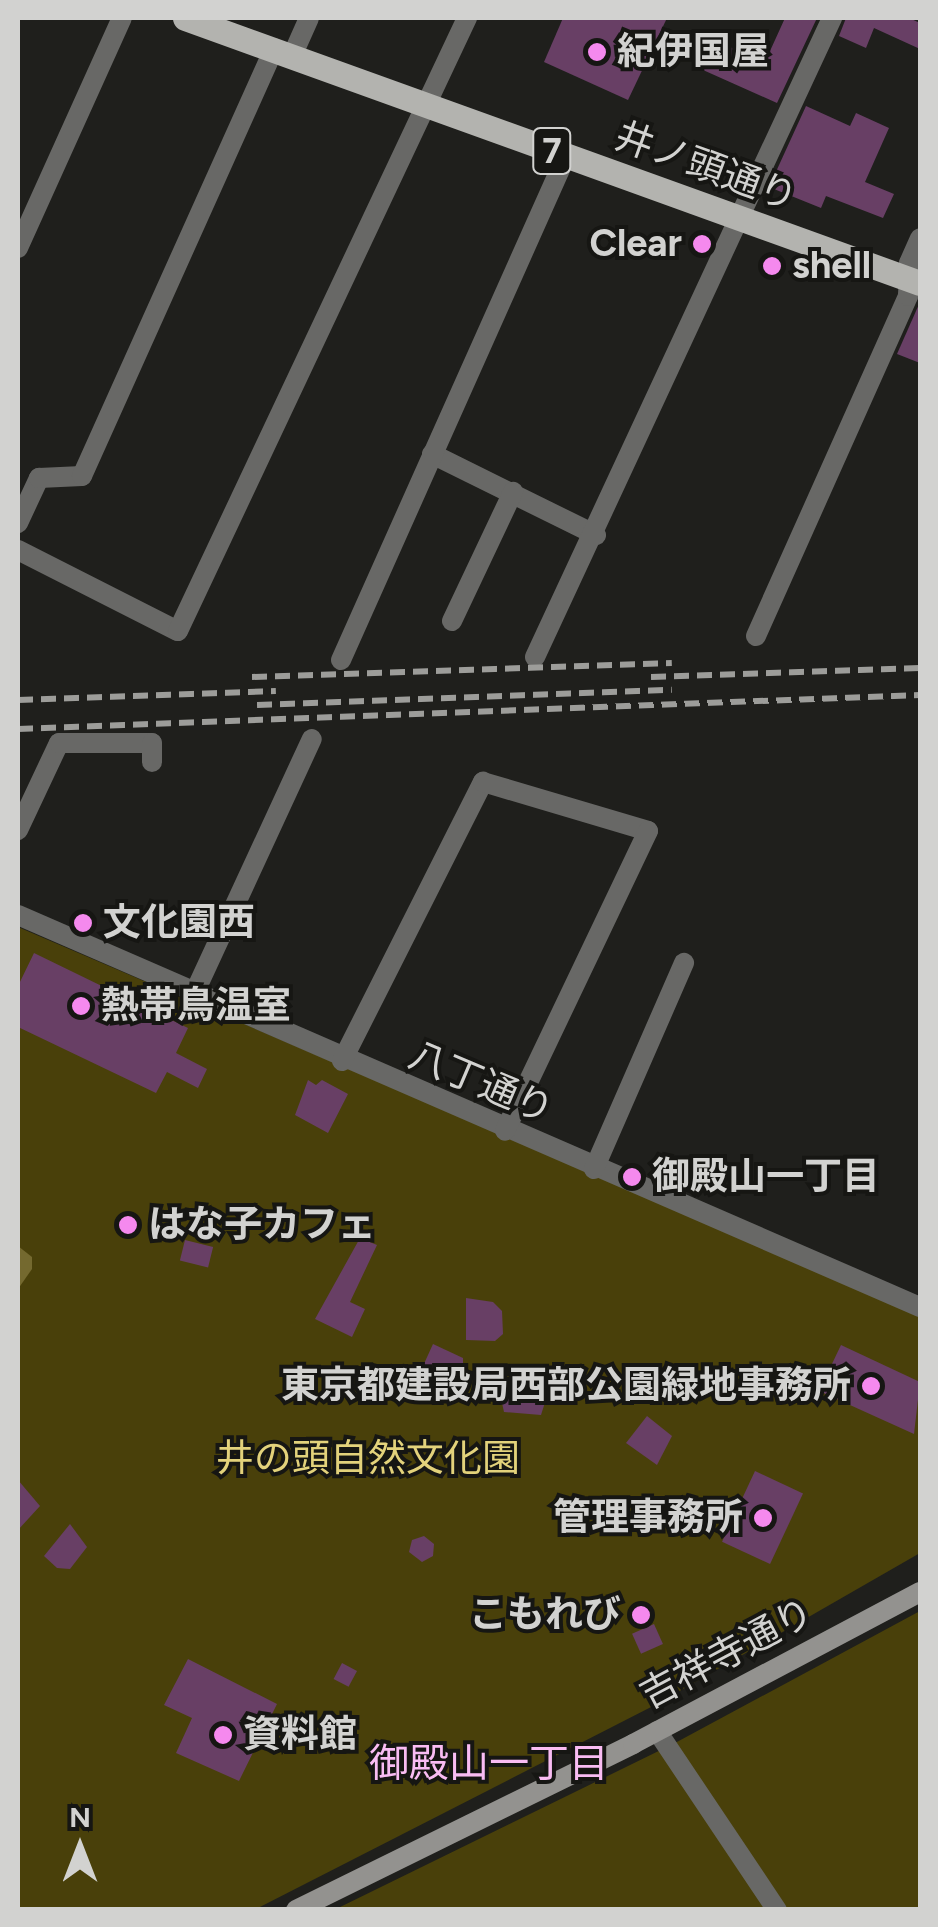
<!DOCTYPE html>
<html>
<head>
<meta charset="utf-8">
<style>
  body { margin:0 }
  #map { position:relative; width:938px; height:1927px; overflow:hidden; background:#1f1f1c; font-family:Figtree,"Noto Sans JP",sans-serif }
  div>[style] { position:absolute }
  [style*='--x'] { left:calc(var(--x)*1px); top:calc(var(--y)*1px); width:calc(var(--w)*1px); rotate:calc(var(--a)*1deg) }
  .green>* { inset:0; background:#49400a }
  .water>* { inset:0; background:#74692f }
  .building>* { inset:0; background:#683f65; transform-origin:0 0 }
  .minor>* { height:20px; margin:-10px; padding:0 10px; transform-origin:10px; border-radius:10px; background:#686866 }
  .secondary>* { height:20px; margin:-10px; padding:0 10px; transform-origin:10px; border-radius:10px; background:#93928f }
  .primary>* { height:25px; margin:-12.5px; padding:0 12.5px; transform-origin:12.5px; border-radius:12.5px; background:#b3b3af }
  .rail>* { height:6px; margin-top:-3px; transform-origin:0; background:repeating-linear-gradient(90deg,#9d9d9a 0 15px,transparent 0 23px) }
  .dots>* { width:28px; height:28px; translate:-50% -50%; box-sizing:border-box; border:5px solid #161613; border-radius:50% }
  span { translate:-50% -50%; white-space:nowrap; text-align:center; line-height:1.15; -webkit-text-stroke:8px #161613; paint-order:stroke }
  .shield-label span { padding:2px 8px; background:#161613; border:2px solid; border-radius:8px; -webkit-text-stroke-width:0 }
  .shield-label { font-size:35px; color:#d2d2d0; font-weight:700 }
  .poi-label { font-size:38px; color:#d2d2d0; font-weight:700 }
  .left { translate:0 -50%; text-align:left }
  .right { translate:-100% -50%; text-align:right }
  .street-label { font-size:38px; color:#d2d2d0 }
  .park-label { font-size:38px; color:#e3d27b }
  .neighbourhood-label { font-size:40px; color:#f9bcf3 }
  .frame { position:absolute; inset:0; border:20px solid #d2d2d0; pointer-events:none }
  .north { position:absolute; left:30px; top:1797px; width:100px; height:100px; -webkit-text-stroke:8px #161613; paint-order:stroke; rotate:0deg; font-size:28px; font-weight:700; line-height:40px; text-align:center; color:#d2d2d0 }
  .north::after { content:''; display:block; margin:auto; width:35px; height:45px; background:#d2d2d0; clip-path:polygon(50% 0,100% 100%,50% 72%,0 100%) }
</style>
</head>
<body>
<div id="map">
  <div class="green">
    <i style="clip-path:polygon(18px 927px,920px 1314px,920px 1553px,657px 1704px,256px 1909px,18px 1909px)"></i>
    <i style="clip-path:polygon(920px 1611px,920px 1909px,334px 1910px,675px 1743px)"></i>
  </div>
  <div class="water">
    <i style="clip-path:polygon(18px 1246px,32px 1257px,32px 1269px,18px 1289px)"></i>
  </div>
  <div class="building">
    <i style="clip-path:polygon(563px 18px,667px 18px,628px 100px,544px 62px)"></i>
    <i style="clip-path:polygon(785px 18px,817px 18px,777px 103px,703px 70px,716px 41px,765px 62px)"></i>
    <i style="clip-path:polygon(846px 18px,909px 18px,920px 23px,920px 49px,874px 28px,866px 48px,839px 36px)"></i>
    <i style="clip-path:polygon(806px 106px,850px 126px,856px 113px,889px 128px,865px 182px,894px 194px,883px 218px,826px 196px,821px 208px,769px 187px)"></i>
    <i style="clip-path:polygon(920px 302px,920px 363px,897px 354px)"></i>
    <i style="clip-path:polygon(34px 953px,188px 1028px,176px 1053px,207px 1069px,198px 1088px,167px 1072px,156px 1093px,18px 1027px,18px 986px)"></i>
    <i style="clip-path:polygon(308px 1080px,316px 1085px,322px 1080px,348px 1094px,328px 1133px,295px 1115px)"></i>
    <i style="clip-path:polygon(360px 1238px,377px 1245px,350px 1302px,365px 1309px,352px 1337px,315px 1319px)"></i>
    <i style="left:185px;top:1240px;width:29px;height:21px;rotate:14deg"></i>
    <i style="clip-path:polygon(466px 1298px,493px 1302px,502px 1311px,503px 1334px,495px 1341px,466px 1340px)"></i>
    <i style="clip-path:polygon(433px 1344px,463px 1358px,463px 1372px,453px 1380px,423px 1366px)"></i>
    <i style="clip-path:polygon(841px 1345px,920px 1382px,914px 1434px,819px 1391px)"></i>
    <i style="clip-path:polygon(516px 1376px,548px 1393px,541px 1415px,504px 1412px,500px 1394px)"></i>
    <i style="clip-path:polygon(647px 1416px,672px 1436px,657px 1465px,626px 1443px)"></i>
    <i style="left:755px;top:1471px;width:53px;height:78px;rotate:25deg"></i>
    <i style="clip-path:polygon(18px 1480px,40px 1506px,18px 1530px)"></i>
    <i style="clip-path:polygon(70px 1524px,87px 1547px,70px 1569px,57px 1568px,44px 1556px)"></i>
    <i style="clip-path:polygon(424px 1536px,434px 1544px,433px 1556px,422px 1562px,409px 1552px,412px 1540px)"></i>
    <i style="left:654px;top:1624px;width:22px;height:24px;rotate:66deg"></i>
    <i style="clip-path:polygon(188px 1659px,277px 1704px,239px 1781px,176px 1753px,192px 1718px,164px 1705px)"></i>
    <i style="left:342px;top:1663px;width:17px;height:18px;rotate:28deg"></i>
  </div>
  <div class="minor">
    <i style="--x:293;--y:54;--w:39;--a:-66"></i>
    <i style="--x:18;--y:248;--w:252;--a:-65.7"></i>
    <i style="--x:432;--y:454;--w:183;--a:26.3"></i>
    <i style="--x:18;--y:523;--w:50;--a:-65"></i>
    <i style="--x:39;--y:478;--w:43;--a:-2.7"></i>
    <i style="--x:82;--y:476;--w:469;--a:-65.8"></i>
    <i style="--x:18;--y:550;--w:179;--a:26.9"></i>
    <i style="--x:178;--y:631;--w:678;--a:-64.76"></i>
    <i style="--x:452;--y:621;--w:143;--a:-64.7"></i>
    <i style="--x:756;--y:636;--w:372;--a:-65.9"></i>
    <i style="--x:908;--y:296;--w:33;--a:-88"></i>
    <i style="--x:909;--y:263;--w:27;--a:-66"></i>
    <i style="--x:535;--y:657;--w:705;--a:-65.07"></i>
    <i style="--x:341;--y:660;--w:552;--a:-65.94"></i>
    <i style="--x:18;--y:830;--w:96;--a:-64.8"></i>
    <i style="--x:59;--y:743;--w:93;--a:0"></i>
    <i style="--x:152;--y:743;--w:19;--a:90"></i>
    <i style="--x:18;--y:915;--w:983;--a:23.49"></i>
    <i style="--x:193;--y:996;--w:283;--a:-65.2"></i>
    <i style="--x:342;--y:1061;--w:313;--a:-63.2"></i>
    <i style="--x:483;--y:782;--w:172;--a:16.5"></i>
    <i style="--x:648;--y:831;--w:332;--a:115.5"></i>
    <i style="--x:594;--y:1169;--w:225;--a:-66.4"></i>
    <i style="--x:657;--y:1731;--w:216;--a:56.2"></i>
  </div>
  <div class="secondary">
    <i style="--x:296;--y:1910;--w:376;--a:-26.2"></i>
    <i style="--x:633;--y:1744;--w:325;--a:-27.9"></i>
  </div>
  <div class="primary">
    <i style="--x:185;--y:18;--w:781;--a:19.83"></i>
  </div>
  <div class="rail">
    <i style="--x:252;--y:677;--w:420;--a:-1.9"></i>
    <i style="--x:651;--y:677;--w:269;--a:-1.9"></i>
    <i style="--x:18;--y:700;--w:258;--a:-2"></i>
    <i style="--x:257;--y:705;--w:415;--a:-2.1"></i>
    <i style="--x:18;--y:729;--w:903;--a:-2.16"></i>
  </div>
  <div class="dots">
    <i style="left:597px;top:52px;background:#f589ee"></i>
    <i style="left:702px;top:244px;background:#f589ee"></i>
    <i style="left:772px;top:266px;background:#f589ee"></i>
    <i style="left:83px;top:923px;background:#f589ee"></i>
    <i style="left:81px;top:1006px;background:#f589ee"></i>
    <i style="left:632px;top:1177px;background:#f589ee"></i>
    <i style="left:128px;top:1225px;background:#f589ee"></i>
    <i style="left:871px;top:1386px;background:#f589ee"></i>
    <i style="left:763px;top:1518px;background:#f589ee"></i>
    <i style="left:641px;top:1615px;background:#f589ee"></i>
    <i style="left:223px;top:1735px;background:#f589ee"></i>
  </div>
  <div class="shield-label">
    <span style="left:552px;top:151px">7</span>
  </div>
  <div class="poi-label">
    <span class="left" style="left:617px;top:52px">紀伊国屋</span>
    <span class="right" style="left:682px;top:244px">Clear</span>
    <span class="left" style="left:792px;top:266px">shell</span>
    <span class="left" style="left:103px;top:923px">文化園西</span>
    <span class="left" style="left:101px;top:1006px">熱帯鳥温室</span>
    <span class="left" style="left:652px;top:1177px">御殿山一丁目</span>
    <span class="left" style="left:148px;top:1225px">はな子カフェ</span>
    <span class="right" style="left:851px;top:1386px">東京都建設局西部公園緑地事務所</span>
    <span class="right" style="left:743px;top:1518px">管理事務所</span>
    <span class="right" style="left:621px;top:1615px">こもれび</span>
    <span class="left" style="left:243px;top:1735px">資料館</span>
  </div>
  <div class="street-label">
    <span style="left:706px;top:167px;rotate:20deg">井ノ頭通り</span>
    <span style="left:481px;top:1083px;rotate:23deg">八丁通り</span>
    <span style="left:727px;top:1654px;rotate:-28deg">吉祥寺通り</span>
  </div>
  <div class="park-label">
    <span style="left:368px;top:1459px">井の頭自然文化園</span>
  </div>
  <div class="neighbourhood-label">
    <span style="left:489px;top:1763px">御殿山一丁目</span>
  </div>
  <div class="frame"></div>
  <div class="north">N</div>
</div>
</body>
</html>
